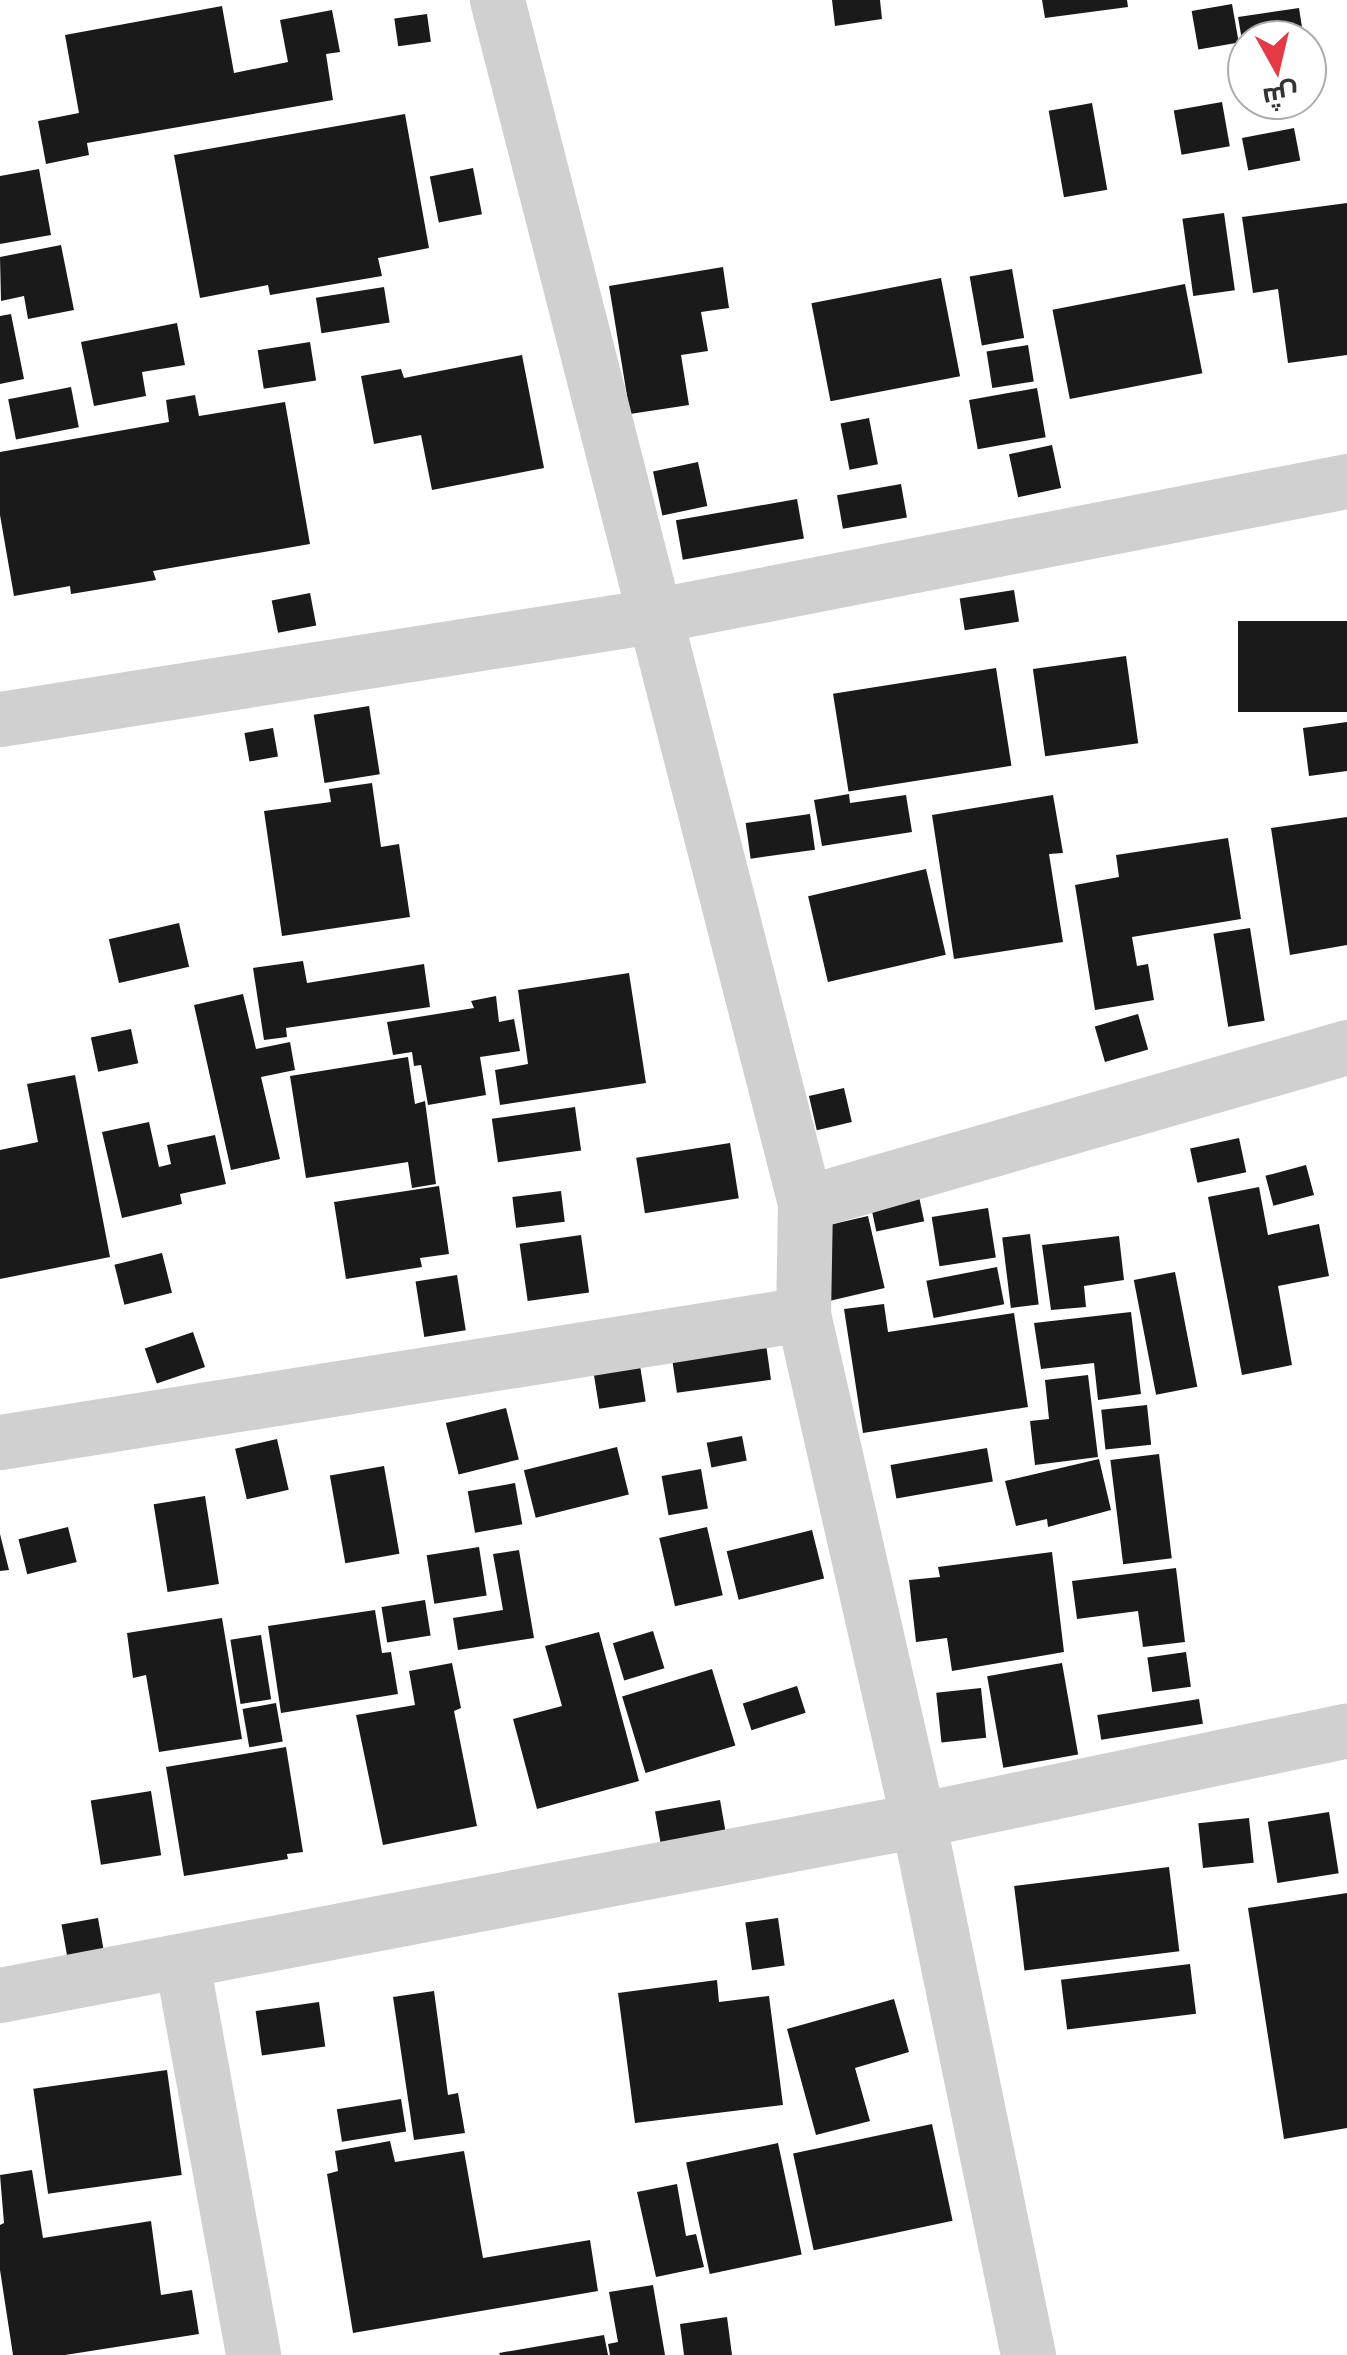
<!DOCTYPE html>
<html>
<head>
<meta charset="utf-8">
<style>
  body { margin:0 }
  #map { position:relative; width:1347px; height:2355px; overflow:hidden; background:#fff; font-family:Commissioner,Cairo,sans-serif }
  div>[style] { position:absolute }
  [style*='--x'] { left:calc(var(--x)*1px); top:calc(var(--y)*1px); width:calc(var(--w)*1px); rotate:calc(var(--a)*1deg) }
  .building>* { inset:0; background:#1a1a1a; transform-origin:0 0 }
  .street>* { height:55px; margin:-27.5px; padding:0 27.5px; transform-origin:27.5px; border-radius:27.5px; background:#d0d0d0 }
  span { translate:-50% -50%; white-space:nowrap; text-align:center; line-height:1.15; -webkit-text-stroke:10px #fff; paint-order:stroke }
  .north { position:absolute; left:1227px; top:20px; width:100px; height:100px; box-sizing:border-box; background:#fff; border:2px solid #adadad; border-radius:50%; rotate:172deg; font-size:28px; font-weight:700; line-height:40px; text-align:center; color:#333 }
  .north::after { content:''; display:block; margin:auto; width:35px; height:45px; background:#e63946; clip-path:polygon(50% 0,100% 100%,50% 72%,0 100%) }
</style>
</head>
<body>
<div id="map">
  <div class="building">
    <i style="clip-path:polygon(832px 0,880px 0,882px 19px,835px 26px)"></i>
    <i style="clip-path:polygon(1042px 0,1127px 0,1128px 7px,1045px 18px)"></i>
    <i style="left:1232px;top:4px;width:39px;height:41px;rotate:80deg"></i>
    <i style="clip-path:polygon(222px 6px,234px 73px,288px 62px,280px 20px,332px 10px,340px 52px,326px 54px,333px 100px,87px 143px,89px 155px,46px 164px,38px 121px,79px 113px,65px 35px)"></i>
    <i style="clip-path:polygon(1299px 8px,1304px 40px,1247px 40px,1245px 58px,1238px 17px)"></i>
    <i style="left:427px;top:14px;width:28px;height:33px;rotate:82deg"></i>
    <i style="left:1222px;top:102px;width:45px;height:49px;rotate:80deg"></i>
    <i style="left:1092px;top:103px;width:88px;height:44px;rotate:80deg"></i>
    <i style="clip-path:polygon(405px 114px,429px 248px,378px 258px,382px 276px,270px 295px,268px 285px,200px 298px,174px 155px)"></i>
    <i style="left:1294px;top:128px;width:33px;height:53px;rotate:79deg"></i>
    <i style="left:473px;top:168px;width:47px;height:44px;rotate:79deg"></i>
    <i style="clip-path:polygon(39px 169px,51px 235px,0 244px,0 176px)"></i>
    <i style="clip-path:polygon(1347px 203px,1347px 355px,1288px 363px,1278px 289px,1253px 293px,1242px 217px)"></i>
    <i style="left:1224px;top:213px;width:78px;height:42px;rotate:82deg"></i>
    <i style="clip-path:polygon(61px 245px,74px 310px,28px 319px,24px 296px,1px 301px,0 257px)"></i>
    <i style="clip-path:polygon(723px 267px,729px 308px,701px 312px,708px 351px,681px 355px,689px 405px,630px 414px,609px 286px)"></i>
    <i style="left:1012px;top:269px;width:70px;height:43px;rotate:80deg"></i>
    <i style="left:941px;top:278px;width:100px;height:132px;rotate:79deg"></i>
    <i style="left:1185px;top:284px;width:91px;height:135px;rotate:79deg"></i>
    <i style="left:384px;top:287px;width:36px;height:69px;rotate:81deg"></i>
    <i style="clip-path:polygon(11px 314px,24px 379px,0 384px,0 316px)"></i>
    <i style="clip-path:polygon(177px 323px,185px 365px,142px 372px,146px 396px,94px 406px,81px 342px)"></i>
    <i style="left:310px;top:342px;width:39px;height:53px;rotate:81deg"></i>
    <i style="left:1028px;top:345px;width:37px;height:42px;rotate:81deg"></i>
    <i style="clip-path:polygon(522px 355px,544px 468px,432px 490px,421px 435px,374px 444px,361px 376px,401px 369px,404px 378px)"></i>
    <i style="left:71px;top:387px;width:41px;height:64px;rotate:79deg"></i>
    <i style="left:1037px;top:388px;width:50px;height:69px;rotate:80deg"></i>
    <i style="clip-path:polygon(195px 395px,199px 416px,285px 402px,310px 544px,153px 571px,156px 580px,71px 594px,70px 586px,14px 596px,0 515px,0 452px,169px 422px,166px 400px)"></i>
    <i style="left:869px;top:418px;width:47px;height:29px;rotate:79deg"></i>
    <i style="left:1052px;top:445px;width:44px;height:44px;rotate:78deg"></i>
    <i style="left:698px;top:462px;width:45px;height:46px;rotate:78deg"></i>
    <i style="left:901px;top:484px;width:34px;height:65px;rotate:80deg"></i>
    <i style="left:797px;top:499px;width:40px;height:123px;rotate:80deg"></i>
    <i style="left:1014px;top:590px;width:32px;height:55px;rotate:81deg"></i>
    <i style="left:310px;top:593px;width:33px;height:39px;rotate:79deg"></i>
    <i style="left:1347px;top:621px;width:91px;height:109px;rotate:90deg"></i>
    <i style="left:1126px;top:656px;width:88px;height:94px;rotate:82deg"></i>
    <i style="left:996px;top:668px;width:99px;height:165px;rotate:81deg"></i>
    <i style="left:369px;top:706px;width:69px;height:56px;rotate:81deg"></i>
    <i style="clip-path:polygon(1347px 722px,1347px 771px,1309px 776px,1303px 728px)"></i>
    <i style="left:273px;top:728px;width:29px;height:29px;rotate:80deg"></i>
    <i style="clip-path:polygon(372px 783px,381px 847px,399px 844px,410px 917px,282px 936px,264px 811px,331px 802px,329px 789px)"></i>
    <i style="clip-path:polygon(849px 794px,850px 803px,906px 795px,912px 832px,822px 846px,814px 800px)"></i>
    <i style="clip-path:polygon(1053px 795px,1063px 853px,1049px 854px,1063px 942px,954px 959px,932px 815px)"></i>
    <i style="left:810px;top:814px;width:36px;height:65px;rotate:82deg"></i>
    <i style="clip-path:polygon(1347px 817px,1347px 945px,1290px 955px,1271px 828px)"></i>
    <i style="clip-path:polygon(1228px 838px,1241px 919px,1132px 937px,1137px 966px,1148px 964px,1154px 1000px,1095px 1010px,1075px 885px,1119px 877px,1116px 855px)"></i>
    <i style="left:926px;top:869px;width:88px;height:121px;rotate:77deg"></i>
    <i style="left:179px;top:923px;width:45px;height:72px;rotate:77deg"></i>
    <i style="left:1250px;top:928px;width:94px;height:37px;rotate:81deg"></i>
    <i style="clip-path:polygon(303px 961px,307px 983px,424px 964px,430px 1007px,286px 1028px,287px 1037px,264px 1040px,253px 968px)"></i>
    <i style="clip-path:polygon(629px 973px,646px 1083px,500px 1105px,495px 1070px,528px 1064px,518px 990px)"></i>
    <i style="clip-path:polygon(243px 994px,256px 1049px,290px 1042px,295px 1070px,261px 1077px,280px 1159px,231px 1170px,194px 1005px)"></i>
    <i style="clip-path:polygon(496px 996px,499px 1022px,514px 1019px,520px 1051px,480px 1057px,486px 1095px,428px 1105px,421px 1065px,414px 1066px,412px 1052px,393px 1055px,387px 1022px,474px 1008px,471px 1001px)"></i>
    <i style="left:1138px;top:1014px;width:37px;height:45px;rotate:74deg"></i>
    <i style="left:131px;top:1029px;width:35px;height:41px;rotate:78deg"></i>
    <i style="clip-path:polygon(408px 1057px,415px 1104px,425px 1101px,436px 1184px,412px 1188px,408px 1162px,306px 1178px,290px 1076px)"></i>
    <i style="clip-path:polygon(75px 1075px,110px 1257px,0 1279px,0 1150px,38px 1142px,27px 1084px)"></i>
    <i style="left:844px;top:1088px;width:35px;height:36px;rotate:77deg"></i>
    <i style="left:575px;top:1107px;width:44px;height:84px;rotate:82deg"></i>
    <i style="clip-path:polygon(149px 1122px,159px 1167px,171px 1164px,167px 1145px,215px 1135px,226px 1184px,180px 1194px,182px 1204px,122px 1218px,102px 1132px)"></i>
    <i style="left:1239px;top:1138px;width:35px;height:50px;rotate:78deg"></i>
    <i style="left:730px;top:1143px;width:56px;height:95px;rotate:81deg"></i>
    <i style="left:1306px;top:1165px;width:31px;height:42px;rotate:75deg"></i>
    <i style="clip-path:polygon(439px 1186px,449px 1254px,420px 1258px,422px 1267px,346px 1279px,334px 1202px)"></i>
    <i style="clip-path:polygon(1259px 1187px,1268px 1235px,1319px 1224px,1329px 1276px,1278px 1286px,1292px 1365px,1242px 1375px,1208px 1197px)"></i>
    <i style="left:561px;top:1191px;width:31px;height:49px;rotate:83deg"></i>
    <i style="left:918px;top:1192px;width:30px;height:49px;rotate:78deg"></i>
    <i style="left:988px;top:1208px;width:50px;height:57px;rotate:81deg"></i>
    <i style="left:868px;top:1216px;width:74px;height:58px;rotate:77deg"></i>
    <i style="left:1030px;top:1234px;width:71px;height:28px;rotate:83deg"></i>
    <i style="left:581px;top:1235px;width:58px;height:62px;rotate:82deg"></i>
    <i style="clip-path:polygon(1119px 1236px,1124px 1280px,1084px 1286px,1086px 1307px,1051px 1310px,1042px 1245px)"></i>
    <i style="left:162px;top:1253px;width:41px;height:49px;rotate:76deg"></i>
    <i style="left:997px;top:1267px;width:38px;height:72px;rotate:79deg"></i>
    <i style="left:1175px;top:1272px;width:117px;height:42px;rotate:79deg"></i>
    <i style="left:457px;top:1275px;width:56px;height:42px;rotate:81deg"></i>
    <i style="clip-path:polygon(884px 1304px,888px 1332px,1014px 1313px,1028px 1407px,863px 1433px,844px 1309px)"></i>
    <i style="clip-path:polygon(1131px 1312px,1141px 1394px,1098px 1400px,1094px 1363px,1041px 1369px,1034px 1323px)"></i>
    <i style="left:193px;top:1332px;width:37px;height:51px;rotate:71deg"></i>
    <i style="left:766px;top:1344px;width:36px;height:95px;rotate:82deg"></i>
    <i style="left:639px;top:1359px;width:43px;height:47px;rotate:81deg"></i>
    <i style="clip-path:polygon(1088px 1375px,1098px 1457px,1035px 1465px,1030px 1421px,1049px 1419px,1045px 1380px)"></i>
    <i style="left:1147px;top:1405px;width:40px;height:46px;rotate:84deg"></i>
    <i style="left:506px;top:1408px;width:53px;height:62px;rotate:76deg"></i>
    <i style="left:742px;top:1436px;width:25px;height:36px;rotate:79deg"></i>
    <i style="left:277px;top:1439px;width:52px;height:43px;rotate:77deg"></i>
    <i style="left:617px;top:1447px;width:49px;height:96px;rotate:76deg"></i>
    <i style="left:987px;top:1448px;width:34px;height:98px;rotate:80deg"></i>
    <i style="left:1159px;top:1454px;width:105px;height:49px;rotate:83deg"></i>
    <i style="clip-path:polygon(1099px 1459px,1111px 1510px,1048px 1527px,1047px 1519px,1016px 1526px,1005px 1481px)"></i>
    <i style="left:384px;top:1466px;width:89px;height:55px;rotate:80deg"></i>
    <i style="left:701px;top:1469px;width:40px;height:40px;rotate:80deg"></i>
    <i style="left:515px;top:1483px;width:42px;height:48px;rotate:80deg"></i>
    <i style="left:205px;top:1496px;width:89px;height:52px;rotate:81deg"></i>
    <i style="left:68px;top:1527px;width:36px;height:51px;rotate:76deg"></i>
    <i style="left:707px;top:1527px;width:70px;height:49px;rotate:77deg"></i>
    <i style="left:812px;top:1530px;width:50px;height:88px;rotate:76deg"></i>
    <i style="clip-path:polygon(0 1534px,9px 1570px,0 1571px)"></i>
    <i style="left:479px;top:1547px;width:49px;height:53px;rotate:81deg"></i>
    <i style="clip-path:polygon(519px 1550px,534px 1638px,458px 1650px,453px 1618px,503px 1610px,493px 1554px)"></i>
    <i style="clip-path:polygon(1052px 1552px,1064px 1652px,952px 1671px,947px 1638px,916px 1642px,909px 1580px,940px 1577px,938px 1567px)"></i>
    <i style="clip-path:polygon(1176px 1568px,1185px 1642px,1143px 1647px,1138px 1611px,1077px 1619px,1072px 1581px)"></i>
    <i style="left:425px;top:1600px;width:36px;height:44px;rotate:81deg"></i>
    <i style="clip-path:polygon(375px 1610px,382px 1653px,391px 1652px,398px 1694px,281px 1713px,268px 1626px)"></i>
    <i style="clip-path:polygon(222px 1618px,242px 1739px,159px 1752px,146px 1675px,133px 1678px,127px 1633px)"></i>
    <i style="left:653px;top:1631px;width:39px;height:42px;rotate:73deg"></i>
    <i style="clip-path:polygon(599px 1632px,639px 1781px,537px 1809px,513px 1719px,562px 1706px,545px 1646px)"></i>
    <i style="left:261px;top:1635px;width:65px;height:31px;rotate:81deg"></i>
    <i style="left:1186px;top:1652px;width:35px;height:39px;rotate:82deg"></i>
    <i style="clip-path:polygon(452px 1663px,461px 1708px,454px 1711px,477px 1826px,383px 1845px,356px 1715px,415px 1705px,409px 1671px)"></i>
    <i style="left:1062px;top:1663px;width:93px;height:76px;rotate:80deg"></i>
    <i style="left:712px;top:1669px;width:80px;height:94px;rotate:73deg"></i>
    <i style="left:797px;top:1686px;width:28px;height:57px;rotate:72deg"></i>
    <i style="left:981px;top:1688px;width:50px;height:45px;rotate:84deg"></i>
    <i style="left:1199px;top:1699px;width:25px;height:103px;rotate:81deg"></i>
    <i style="left:276px;top:1703px;width:39px;height:34px;rotate:80deg"></i>
    <i style="clip-path:polygon(286px 1747px,303px 1852px,287px 1854px,288px 1859px,184px 1876px,166px 1767px)"></i>
    <i style="left:151px;top:1791px;width:65px;height:61px;rotate:81deg"></i>
    <i style="left:720px;top:1800px;width:34px;height:66px;rotate:80deg"></i>
    <i style="left:1329px;top:1812px;width:62px;height:62px;rotate:81deg"></i>
    <i style="left:1249px;top:1818px;width:45px;height:51px;rotate:84deg"></i>
    <i style="left:1169px;top:1867px;width:85px;height:156px;rotate:83deg"></i>
    <i style="clip-path:polygon(1347px 1893px,1347px 2128px,1284px 2139px,1248px 1908px)"></i>
    <i style="left:98px;top:1918px;width:41px;height:37px;rotate:80deg"></i>
    <i style="left:778px;top:1918px;width:48px;height:33px;rotate:82deg"></i>
    <i style="left:1190px;top:1964px;width:50px;height:130px;rotate:83deg"></i>
    <i style="clip-path:polygon(717px 1980px,719px 2002px,769px 1996px,783px 2105px,635px 2123px,618px 1993px)"></i>
    <i style="clip-path:polygon(434px 1991px,448px 2095px,458px 2093px,465px 2133px,414px 2140px,393px 1997px)"></i>
    <i style="clip-path:polygon(894px 1999px,909px 2052px,855px 2068px,870px 2121px,816px 2135px,787px 2029px)"></i>
    <i style="left:319px;top:2002px;width:45px;height:64px;rotate:82deg"></i>
    <i style="left:167px;top:2070px;width:106px;height:135px;rotate:82deg"></i>
    <i style="left:401px;top:2099px;width:33px;height:65px;rotate:81deg"></i>
    <i style="left:932px;top:2124px;width:99px;height:142px;rotate:78deg"></i>
    <i style="clip-path:polygon(390px 2141px,395px 2162px,464px 2151px,483px 2258px,590px 2240px,598px 2291px,353px 2333px,327px 2174px,338px 2171px,335px 2151px)"></i>
    <i style="left:778px;top:2143px;width:114px;height:94px;rotate:78deg"></i>
    <i style="clip-path:polygon(32px 2170px,43px 2238px,151px 2221px,161px 2295px,192px 2290px,199px 2334px,65px 2355px,13px 2355px,0 2270px,0 2225px,4px 2223px,0 2175px)"></i>
    <i style="clip-path:polygon(677px 2184px,686px 2236px,696px 2234px,704px 2267px,656px 2277px,637px 2192px)"></i>
    <i style="clip-path:polygon(653px 2285px,665px 2355px,610px 2355px,608px 2344px,618px 2342px,609px 2292px)"></i>
    <i style="clip-path:polygon(727px 2317px,732px 2355px,684px 2355px,680px 2324px)"></i>
    <i style="clip-path:polygon(604px 2335px,608px 2355px,500px 2355px,499px 2353px)"></i>
  </div>
  <div class="street">
    <i style="--x:497;--y:0;--w:1242;--a:75.64"></i>
    <i style="--x:805;--y:1203;--w:111;--a:91"></i>
    <i style="--x:803;--y:1314;--w:519;--a:77.2"></i>
    <i style="--x:918;--y:1820;--w:546;--a:78.38"></i>
    <i style="--x:0;--y:719;--w:666;--a:-8.98"></i>
    <i style="--x:658;--y:615;--w:702;--a:-11.01"></i>
    <i style="--x:805;--y:1203;--w:564;--a:-16.06"></i>
    <i style="--x:0;--y:1442;--w:813;--a:-9.06"></i>
    <i style="--x:182;--y:1963;--w:398;--a:79.7"></i>
    <i style="--x:0;--y:1995;--w:935;--a:-10.79"></i>
    <i style="--x:918;--y:1820;--w:438;--a:-11.8"></i>
  </div>
  <div class="north">ش</div>
</div>
</body>
</html>
